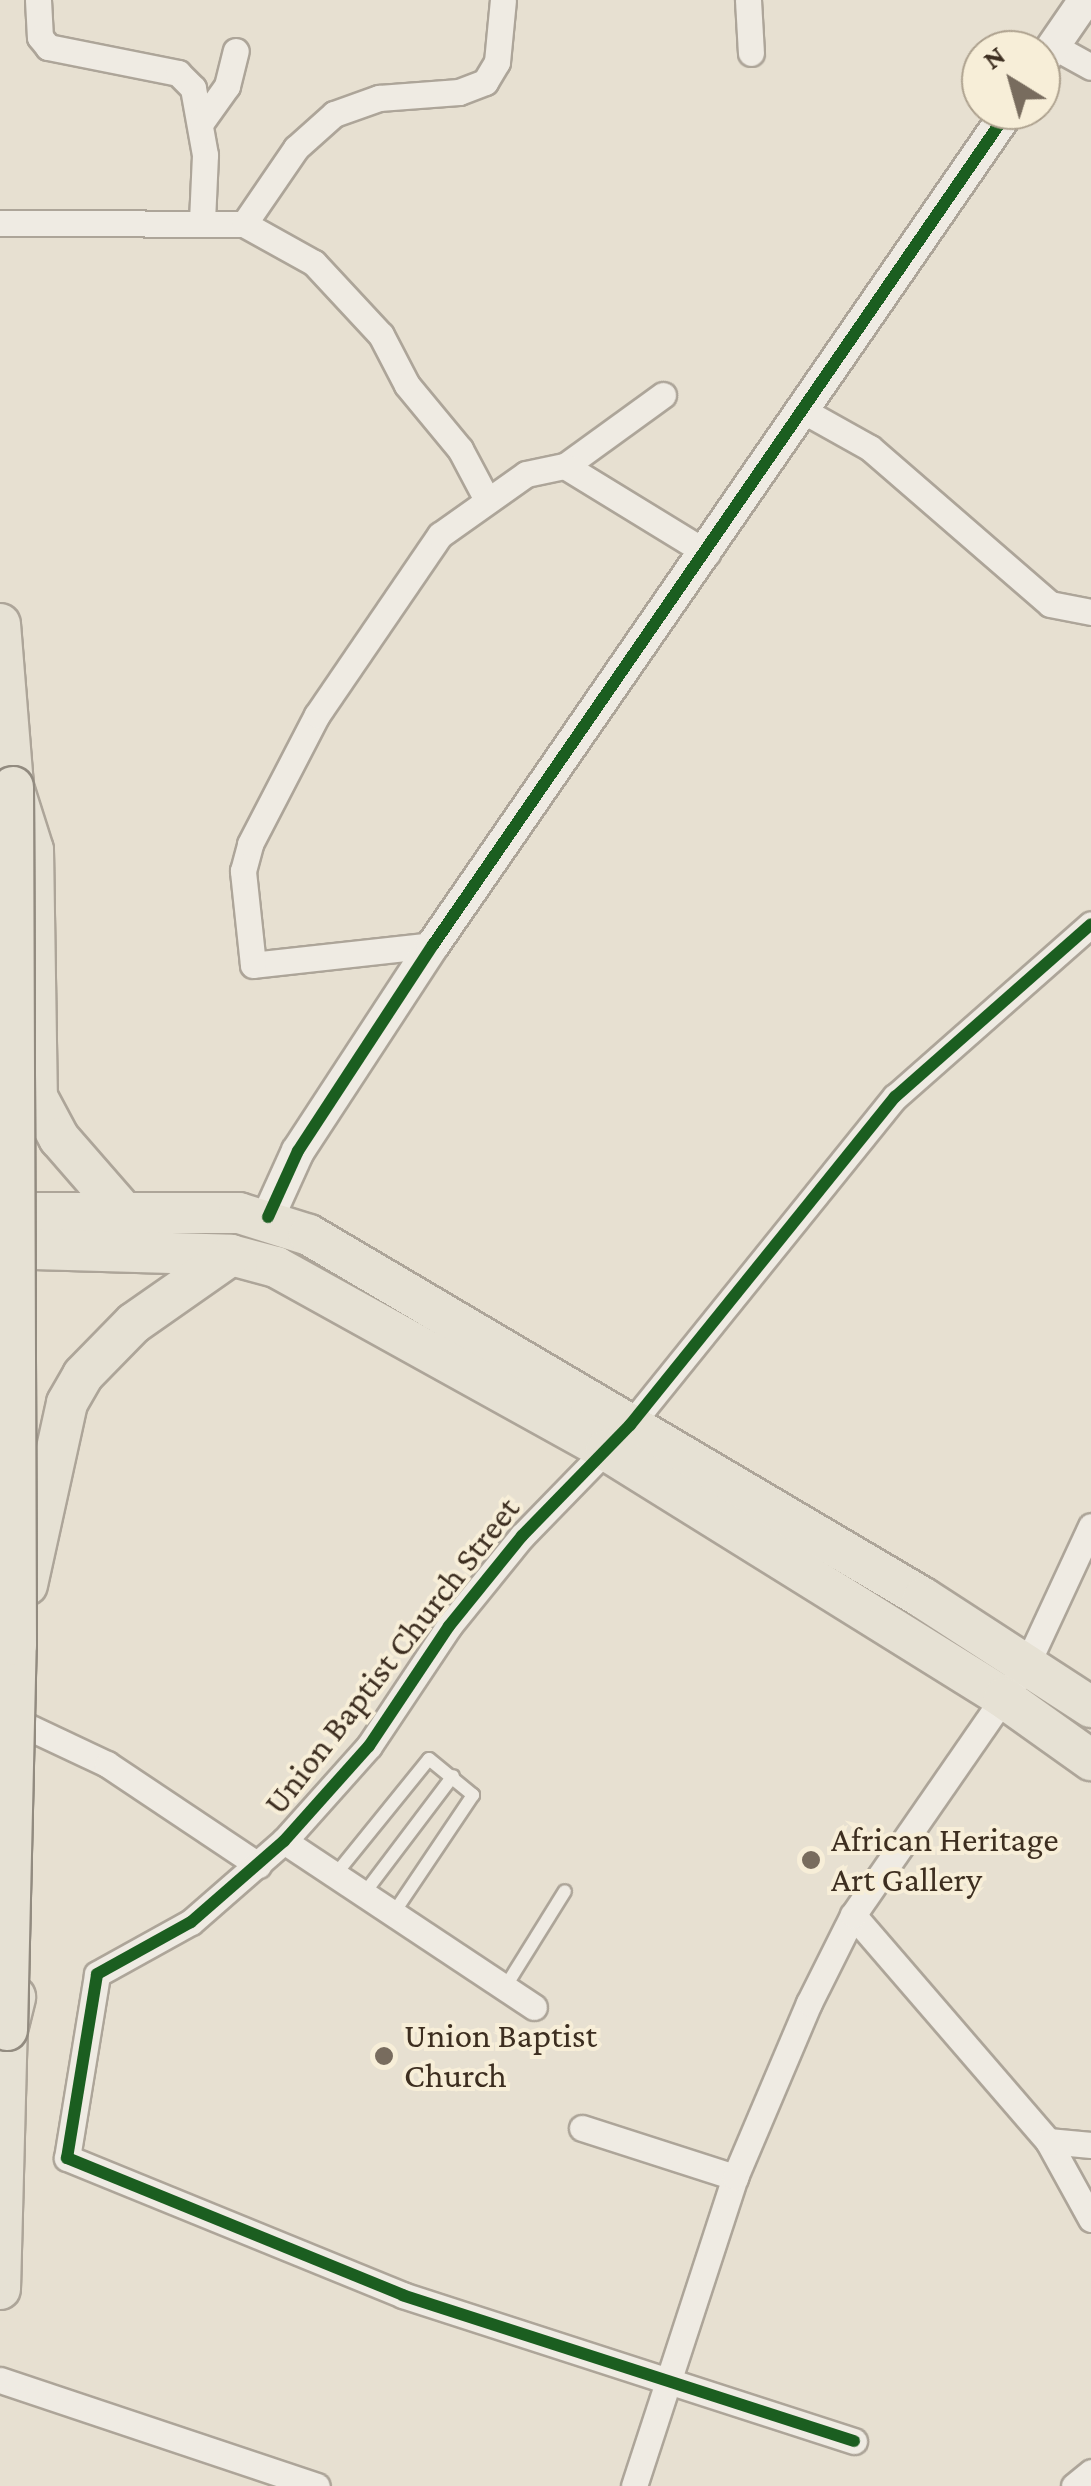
<!DOCTYPE html>
<html>
<head>
<meta charset="utf-8">
<style>
  body { margin:0 }
  #map { position:relative; width:1091px; height:2486px; overflow:hidden; background:#e7e0d1; font-family:"Crimson Pro",serif }
  div>[style] { position:absolute }
  [style*='--x'] { left:calc(var(--x)*1px); top:calc(var(--y)*1px); width:calc(var(--w)*1px); rotate:calc(var(--a)*1deg) }
  .roads { filter:drop-shadow(2px 0 #ada599) drop-shadow(-2px 0 #ada599) drop-shadow(0 2px #ada599) drop-shadow(0 -2px #ada599) }
  .service>* { height:12px; margin:-6px; padding:0 6px; transform-origin:6px; border-radius:6px; background:#efebe3 }
  .minor>* { height:25px; margin:-12.5px; padding:0 12.5px; transform-origin:12.5px; border-radius:12.5px; background:#efebe3 }
  .tertiary>* { height:32px; margin:-16px; padding:0 16px; transform-origin:16px; border-radius:16px; background:#efebe3 }
  .primary>* { height:40px; margin:-20px; padding:0 20px; transform-origin:20px; border-radius:20px; background:#e6e1d4 }
  .bridges { filter:drop-shadow(2px 0 #928b80) drop-shadow(-2px 0 #928b80) drop-shadow(0 2px #928b80) drop-shadow(0 -2px #928b80) }
  .primary-bridge>* { height:40px; margin:-20px; padding:0 20px; transform-origin:20px; border-radius:20px; background:#e6e1d4 }
  .cycleway>* { height:12px; margin:-6px; padding:0 6px; transform-origin:6px; border-radius:6px; background:#1b5e20 }
  .dots>* { width:28px; height:28px; translate:-50% -50%; box-sizing:border-box; border:5px solid #f7eed8; border-radius:50% }
  span { translate:-50% -50%; white-space:nowrap; text-align:center; line-height:1.15; -webkit-text-stroke:8px #f7eed8; paint-order:stroke }
  .street-label { font-size:35px; color:#3d2e20 }
  .poi-label { font-size:35px; color:#3d2e20 }
  .left { translate:0 -50%; text-align:left }
  .north { position:absolute; left:961px; top:30px; width:100px; height:100px; box-sizing:border-box; background:#f7eed8; border:2px solid #ada18e; border-radius:50%; rotate:323deg; font-size:28px; font-weight:700; line-height:40px; text-align:center; color:#3d2e20 }
  .north::after { content:''; display:block; margin:auto; width:35px; height:45px; background:#786c5e; clip-path:polygon(50% 0,100% 100%,50% 72%,0 100%) }
</style>
</head>
<body>
<div id="map">
  <div class="roads">
    <div class="service">
      <i style="--x:335;--y:1875;--w:149;--a:-51"></i>
      <i style="--x:429;--y:1759;--w:57;--a:39.3"></i>
      <i style="--x:473;--y:1795;--w:143;--a:123.9"></i>
      <i style="--x:363;--y:1895;--w:149;--a:-52.9"></i>
      <i style="--x:504;--y:1989;--w:115;--a:-58.1"></i>
    </div>
    <div class="minor">
      <i style="--x:38;--y:0;--w:37;--a:87"></i>
      <i style="--x:40;--y:37;--w:13;--a:51"></i>
      <i style="--x:48;--y:47;--w:133;--a:11.3"></i>
      <i style="--x:178;--y:73;--w:21;--a:45"></i>
      <i style="--x:193;--y:88;--w:68;--a:79.8"></i>
      <i style="--x:205;--y:155;--w:67;--a:92.6"></i>
      <i style="--x:748;--y:0;--w:53;--a:86.8"></i>
      <i style="--x:1053;--y:46;--w:43;--a:28.9"></i>
      <i style="--x:202;--y:121;--w:43;--a:-54.5"></i>
      <i style="--x:227;--y:86;--w:36;--a:-76"></i>
      <i style="--x:0;--y:223;--w:244;--a:0.2"></i>
      <i style="--x:244;--y:224;--w:80;--a:29.1"></i>
      <i style="--x:314;--y:263;--w:98;--a:47.1"></i>
      <i style="--x:381;--y:335;--w:56;--a:62.5"></i>
      <i style="--x:407;--y:385;--w:83;--a:50.4"></i>
      <i style="--x:460;--y:449;--w:55;--a:62"></i>
      <i style="--x:244;--y:224;--w:92;--a:-55.6"></i>
      <i style="--x:296;--y:148;--w:51;--a:-41.8"></i>
      <i style="--x:334;--y:114;--w:48;--a:-19.6"></i>
      <i style="--x:379;--y:98;--w:80;--a:-4.3"></i>
      <i style="--x:459;--y:92;--w:28;--a:-21"></i>
      <i style="--x:485;--y:82;--w:23;--a:-59"></i>
      <i style="--x:497;--y:62;--w:62;--a:-84.5"></i>
      <i style="--x:802;--y:410;--w:78;--a:29.2"></i>
      <i style="--x:870;--y:448;--w:238;--a:40.9"></i>
      <i style="--x:1050;--y:604;--w:42;--a:11"></i>
      <i style="--x:565;--y:466;--w:121;--a:-35.9"></i>
      <i style="--x:433;--y:945;--w:181;--a:173.7"></i>
      <i style="--x:253;--y:965;--w:95;--a:-96.1"></i>
      <i style="--x:243;--y:871;--w:28;--a:-75"></i>
      <i style="--x:250;--y:844;--w:145;--a:-62.6"></i>
      <i style="--x:317;--y:715;--w:218;--a:-55.7"></i>
      <i style="--x:440;--y:535;--w:105;--a:-35.3"></i>
      <i style="--x:526;--y:474;--w:40;--a:-12"></i>
      <i style="--x:565;--y:466;--w:167;--a:31.5"></i>
      <i style="--x:24;--y:1725;--w:92;--a:25.2"></i>
      <i style="--x:107;--y:1764;--w:182;--a:33.8"></i>
      <i style="--x:284;--y:1841;--w:300;--a:33.6"></i>
      <i style="--x:853;--y:1915;--w:298;--a:49.2"></i>
      <i style="--x:1048;--y:2141;--w:89;--a:61.1"></i>
      <i style="--x:582;--y:2128;--w:161;--a:17.8"></i>
      <i style="--x:1048;--y:2141;--w:43;--a:5.3"></i>
      <i style="--x:0;--y:2380;--w:334;--a:18.5"></i>
      <i style="--x:854;--y:2441;--w:474;--a:-162.1"></i>
      <i style="--x:403;--y:2295;--w:363;--a:-157.8"></i>
      <i style="--x:67;--y:2158;--w:186;--a:-80.7"></i>
      <i style="--x:97;--y:1974;--w:107;--a:-29"></i>
      <i style="--x:191;--y:1922;--w:123;--a:-41.1"></i>
      <i style="--x:284;--y:1841;--w:127;--a:-48.2"></i>
      <i style="--x:369;--y:1746;--w:144;--a:-56.3"></i>
      <i style="--x:449;--y:1626;--w:116;--a:-51"></i>
      <i style="--x:522;--y:1536;--w:155;--a:-45.8"></i>
      <i style="--x:630;--y:1425;--w:422;--a:-51.1"></i>
      <i style="--x:895;--y:1097;--w:261;--a:-41.4"></i>
      <i style="--x:634;--y:2486;--w:325;--a:-71.9"></i>
      <i style="--x:735;--y:2177;--w:189;--a:-67"></i>
      <i style="--x:809;--y:2003;--w:98;--a:-63.4"></i>
      <i style="--x:853;--y:1915;--w:305;--a:-55.3"></i>
      <i style="--x:1027;--y:1664;--w:152;--a:-65.1"></i>
      <i style="--x:1074;--y:2486;--w:22;--a:-39"></i>
    </div>
    <div class="tertiary">
      <i style="--x:1041;--y:64;--w:78;--a:-55.5"></i>
      <i style="--x:268;--y:1217;--w:72;--a:-65.6"></i>
      <i style="--x:298;--y:1151;--w:246;--a:-56.8"></i>
      <i style="--x:433;--y:945;--w:1014;--a:-55.4"></i>
    </div>
    <div class="primary">
      <i style="--x:0;--y:624;--w:164;--a:85.4"></i>
      <i style="--x:13;--y:787;--w:66;--a:72.4"></i>
      <i style="--x:33;--y:850;--w:247;--a:89.1"></i>
      <i style="--x:37;--y:1097;--w:47;--a:61.8"></i>
      <i style="--x:59;--y:1138;--w:102;--a:49"></i>
      <i style="--x:0;--y:1213;--w:239;--a:0"></i>
      <i style="--x:239;--y:1213;--w:73;--a:17.4"></i>
      <i style="--x:309;--y:1235;--w:713;--a:30.59"></i>
      <i style="--x:923;--y:1598;--w:200;--a:33"></i>
      <i style="--x:0;--y:1248;--w:231;--a:1.7"></i>
      <i style="--x:231;--y:1255;--w:47;--a:14.9"></i>
      <i style="--x:276;--y:1267;--w:377;--a:29"></i>
      <i style="--x:606;--y:1450;--w:469;--a:31.9"></i>
      <i style="--x:1004;--y:1698;--w:107;--a:35.5"></i>
      <i style="--x:27;--y:1585;--w:186;--a:-77.6"></i>
      <i style="--x:67;--y:1403;--w:32;--a:-60"></i>
      <i style="--x:83;--y:1375;--w:73;--a:-45.6"></i>
      <i style="--x:134;--y:1323;--w:118;--a:-35"></i>
      <i style="--x:0;--y:2289;--w:259;--a:-88.5"></i>
      <i style="--x:7;--y:2030;--w:34;--a:-76"></i>
    </div>
  </div>
  <div class="bridges">
    <div class="primary-bridge">
      <i style="--x:7;--y:2030;--w:385;--a:-88.7"></i>
      <i style="--x:16;--y:1645;--w:858;--a:-90.2"></i>
    </div>
  </div>
  <div class="cycleway">
    <i style="--x:268;--y:1217;--w:72;--a:-65.6"></i>
    <i style="--x:298;--y:1151;--w:246;--a:-56.8"></i>
    <i style="--x:433;--y:945;--w:1014;--a:-55.4"></i>
    <i style="--x:854;--y:2441;--w:474;--a:-162.1"></i>
    <i style="--x:403;--y:2295;--w:363;--a:-157.8"></i>
    <i style="--x:67;--y:2158;--w:186;--a:-80.7"></i>
    <i style="--x:97;--y:1974;--w:107;--a:-29"></i>
    <i style="--x:191;--y:1922;--w:123;--a:-41.1"></i>
    <i style="--x:284;--y:1841;--w:127;--a:-48.2"></i>
    <i style="--x:369;--y:1746;--w:144;--a:-56.3"></i>
    <i style="--x:449;--y:1626;--w:116;--a:-51"></i>
    <i style="--x:522;--y:1536;--w:155;--a:-45.8"></i>
    <i style="--x:630;--y:1425;--w:422;--a:-51.1"></i>
    <i style="--x:895;--y:1097;--w:261;--a:-41.4"></i>
  </div>
  <div class="dots">
    <i style="left:811px;top:1860px;background:#786c5e"></i>
    <i style="left:384px;top:2056px;background:#786c5e"></i>
  </div>
  <div class="street-label">
    <span style="left:392px;top:1656px;rotate:-52deg">Union Baptist Church Street</span>
  </div>
  <div class="poi-label">
    <span class="left" style="left:831px;top:1860px">African Heritage<br>Art Gallery</span>
    <span class="left" style="left:404px;top:2056px">Union Baptist<br>Church</span>
  </div>
  <div class="north">N</div>
</div>
</body>
</html>
